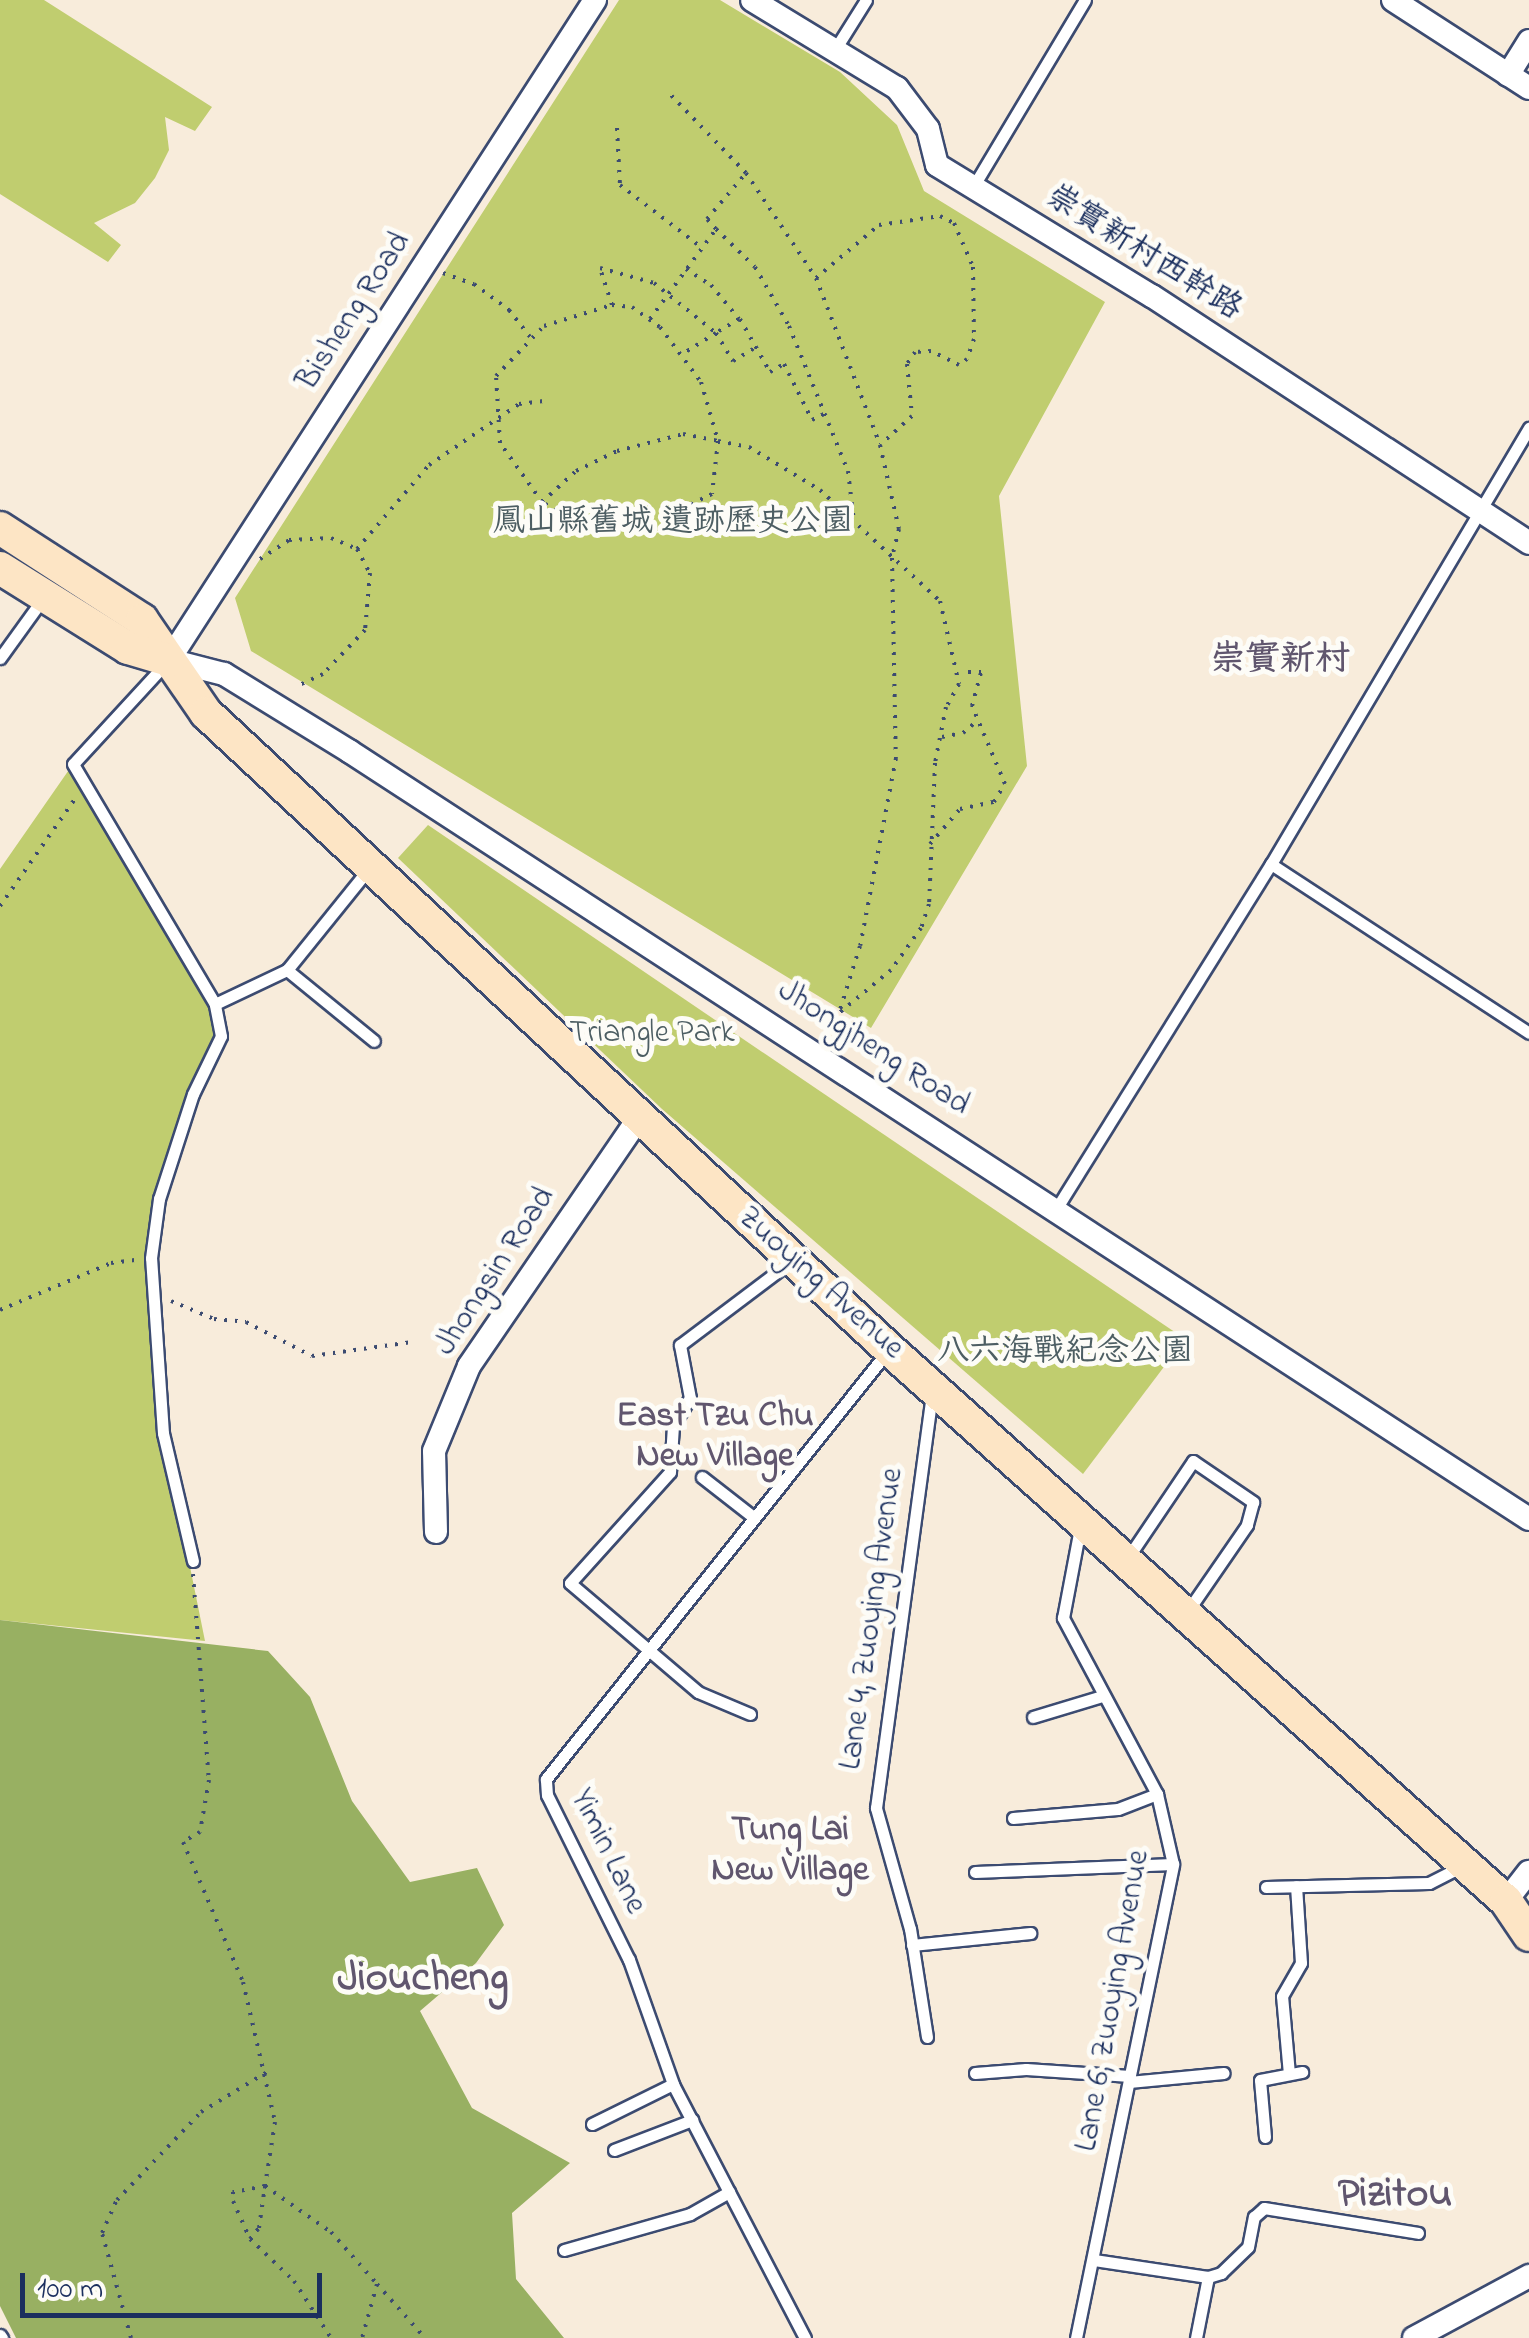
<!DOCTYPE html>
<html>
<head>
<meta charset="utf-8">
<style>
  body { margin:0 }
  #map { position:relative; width:1529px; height:2338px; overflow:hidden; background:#f8ecdb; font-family:"Indie Flower","LXGW WenKai TC",sans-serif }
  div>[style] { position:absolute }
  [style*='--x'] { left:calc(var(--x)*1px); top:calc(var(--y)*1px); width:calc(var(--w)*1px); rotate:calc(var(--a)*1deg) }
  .green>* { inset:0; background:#c0cd6f }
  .forest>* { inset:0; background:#98b062 }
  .path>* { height:4px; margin-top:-2px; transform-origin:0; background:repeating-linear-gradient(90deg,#3c4b71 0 2.5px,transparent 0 10.5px) }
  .roads { filter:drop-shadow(2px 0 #3c4b71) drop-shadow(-2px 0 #3c4b71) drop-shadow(0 2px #3c4b71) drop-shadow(0 -2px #3c4b71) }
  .lane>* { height:11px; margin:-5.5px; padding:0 5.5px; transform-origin:5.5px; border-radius:5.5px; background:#fff }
  .street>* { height:22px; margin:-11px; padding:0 11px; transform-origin:11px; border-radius:11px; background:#fff }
  .secondary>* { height:32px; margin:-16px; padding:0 16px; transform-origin:16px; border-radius:16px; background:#fde5c5 }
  span { translate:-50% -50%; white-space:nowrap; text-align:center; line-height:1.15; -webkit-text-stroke:10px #fdfcf7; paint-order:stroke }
  .street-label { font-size:32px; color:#1b2f5e }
  .park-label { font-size:32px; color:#4d5e63 }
  .neighbourhood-label { font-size:35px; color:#60566e; font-weight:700 }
  .district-label { font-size:42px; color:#60566e; font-weight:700 }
  .scale { position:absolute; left:20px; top:2273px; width:302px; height:45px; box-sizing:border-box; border:5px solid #1b2f5e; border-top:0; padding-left:12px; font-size:30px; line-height:35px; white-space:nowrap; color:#1b2f5e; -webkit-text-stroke:8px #fdfcf7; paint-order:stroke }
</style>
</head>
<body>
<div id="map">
  <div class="green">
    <i style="clip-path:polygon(0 0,44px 0,212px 107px,195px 131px,165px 117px,169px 150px,155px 178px,135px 203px,94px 223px,121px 245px,108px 262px,0 194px)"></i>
    <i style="clip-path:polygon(619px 0,720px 0,840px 72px,897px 125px,924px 191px,1105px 302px,999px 496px,1027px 766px,871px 1028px,251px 651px,235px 598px)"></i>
    <i style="clip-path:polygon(73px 764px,215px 1004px,221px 1036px,170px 1155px,151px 1258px,163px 1433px,205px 1641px,0 1620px,0 869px)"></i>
    <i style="clip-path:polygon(428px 825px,1185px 1339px,1083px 1474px,662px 1109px,398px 858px)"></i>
  </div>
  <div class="forest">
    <i style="clip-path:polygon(0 1620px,268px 1651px,310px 1697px,352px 1801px,410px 1882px,477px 1868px,504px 1925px,476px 1963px,420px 2011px,472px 2108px,570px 2163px,512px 2213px,516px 2279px,564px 2338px,16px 2338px,0 2306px)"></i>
  </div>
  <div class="path">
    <i style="--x:617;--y:128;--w:57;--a:87"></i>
    <i style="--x:620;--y:185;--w:103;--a:37.5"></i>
    <i style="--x:746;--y:173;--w:126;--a:56.3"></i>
    <i style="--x:816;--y:278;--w:179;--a:69"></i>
    <i style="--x:880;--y:445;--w:86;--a:77.3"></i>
    <i style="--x:899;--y:529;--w:30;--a:104"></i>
    <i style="--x:892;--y:558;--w:200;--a:88.9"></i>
    <i style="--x:896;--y:758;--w:191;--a:100.8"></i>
    <i style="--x:860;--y:946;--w:70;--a:107.4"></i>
    <i style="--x:716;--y:229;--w:54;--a:44.3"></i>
    <i style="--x:755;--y:267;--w:68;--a:60"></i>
    <i style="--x:789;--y:326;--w:157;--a:67.9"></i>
    <i style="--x:848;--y:471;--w:50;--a:83.2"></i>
    <i style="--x:686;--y:269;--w:30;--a:33"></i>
    <i style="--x:711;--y:285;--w:44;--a:50.5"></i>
    <i style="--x:739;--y:319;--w:27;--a:149"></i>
    <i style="--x:716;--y:333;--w:33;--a:59"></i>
    <i style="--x:733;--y:361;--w:27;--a:-31"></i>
    <i style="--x:443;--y:273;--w:33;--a:20"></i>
    <i style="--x:474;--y:284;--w:44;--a:36.6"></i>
    <i style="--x:509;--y:310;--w:34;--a:52"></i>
    <i style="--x:816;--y:278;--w:82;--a:-40.1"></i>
    <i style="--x:879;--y:225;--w:62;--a:-8.4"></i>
    <i style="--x:940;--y:216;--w:16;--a:27"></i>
    <i style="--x:954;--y:223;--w:48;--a:66.6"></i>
    <i style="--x:973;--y:267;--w:72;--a:89.2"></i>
    <i style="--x:974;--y:339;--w:21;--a:109"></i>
    <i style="--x:967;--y:359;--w:10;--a:143"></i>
    <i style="--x:959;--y:365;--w:31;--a:-153"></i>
    <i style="--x:931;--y:351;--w:16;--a:176"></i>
    <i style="--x:915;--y:352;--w:14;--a:124"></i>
    <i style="--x:907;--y:364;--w:52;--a:84.5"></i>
    <i style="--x:912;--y:416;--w:43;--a:137.8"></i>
    <i style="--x:612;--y:305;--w:39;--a:-108"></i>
    <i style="--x:600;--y:268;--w:56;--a:15.5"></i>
    <i style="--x:654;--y:283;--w:80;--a:38.9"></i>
    <i style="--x:716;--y:333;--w:39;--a:148"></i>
    <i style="--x:650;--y:319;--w:112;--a:-53.7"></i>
    <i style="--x:716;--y:229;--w:13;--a:-132"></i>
    <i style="--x:707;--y:219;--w:60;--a:-49.7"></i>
    <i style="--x:746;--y:173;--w:111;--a:-133.9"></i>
    <i style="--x:740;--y:319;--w:61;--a:60.5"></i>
    <i style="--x:770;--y:372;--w:16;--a:-30"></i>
    <i style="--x:784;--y:364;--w:63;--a:63.4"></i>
    <i style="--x:812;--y:420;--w:16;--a:-27"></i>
    <i style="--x:542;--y:502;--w:72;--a:-125.4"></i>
    <i style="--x:500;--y:443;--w:67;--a:-93.4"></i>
    <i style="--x:496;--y:376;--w:69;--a:-46.2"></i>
    <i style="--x:544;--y:326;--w:71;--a:-17.2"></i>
    <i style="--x:612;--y:305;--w:20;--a:6"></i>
    <i style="--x:632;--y:307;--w:34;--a:36"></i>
    <i style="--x:660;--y:327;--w:69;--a:53.3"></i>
    <i style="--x:701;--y:382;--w:61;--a:73.9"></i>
    <i style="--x:718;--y:441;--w:53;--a:96.5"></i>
    <i style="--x:712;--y:494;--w:67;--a:154.2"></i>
    <i style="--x:652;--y:523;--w:48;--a:169.2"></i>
    <i style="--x:605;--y:532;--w:23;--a:-167"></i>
    <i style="--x:583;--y:527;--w:48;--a:-148.6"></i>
    <i style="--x:542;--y:502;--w:46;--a:-42.4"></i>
    <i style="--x:576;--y:471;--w:46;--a:-26"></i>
    <i style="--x:617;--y:451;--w:68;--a:-14.4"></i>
    <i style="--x:683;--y:434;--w:36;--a:11"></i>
    <i style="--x:718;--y:441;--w:32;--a:11"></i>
    <i style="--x:749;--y:447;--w:83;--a:31.2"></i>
    <i style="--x:820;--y:490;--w:163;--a:42.8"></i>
    <i style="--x:940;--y:601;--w:85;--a:77.1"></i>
    <i style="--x:959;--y:684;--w:26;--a:119"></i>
    <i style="--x:946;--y:707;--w:57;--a:101.1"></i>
    <i style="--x:935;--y:763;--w:141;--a:92.4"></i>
    <i style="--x:929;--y:904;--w:25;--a:108"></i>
    <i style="--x:921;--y:928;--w:52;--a:125.5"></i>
    <i style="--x:891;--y:970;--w:67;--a:140.4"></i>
    <i style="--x:357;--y:549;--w:111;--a:-49.4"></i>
    <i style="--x:429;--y:465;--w:109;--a:-34.1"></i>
    <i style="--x:519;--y:404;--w:31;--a:-7"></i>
    <i style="--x:260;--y:559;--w:35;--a:-33"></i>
    <i style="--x:289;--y:540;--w:42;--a:-2.7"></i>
    <i style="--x:331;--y:538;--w:28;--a:23"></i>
    <i style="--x:357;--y:549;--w:27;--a:62"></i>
    <i style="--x:370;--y:573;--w:57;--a:95"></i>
    <i style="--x:365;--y:630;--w:61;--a:133.7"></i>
    <i style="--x:323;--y:674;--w:26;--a:155"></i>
    <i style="--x:942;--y:737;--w:21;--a:-11"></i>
    <i style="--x:963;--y:733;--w:18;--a:-41"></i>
    <i style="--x:930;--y:844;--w:46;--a:-49.4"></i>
    <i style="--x:960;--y:809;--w:35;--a:-12"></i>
    <i style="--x:994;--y:802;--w:21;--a:-59"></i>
    <i style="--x:1005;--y:784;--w:85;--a:-112.9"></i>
    <i style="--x:972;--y:706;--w:35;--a:-75"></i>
    <i style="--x:981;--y:672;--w:20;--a:180"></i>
    <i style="--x:0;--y:906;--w:134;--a:-55"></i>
    <i style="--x:171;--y:1301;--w:47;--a:22.7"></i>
    <i style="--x:214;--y:1319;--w:32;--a:5"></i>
    <i style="--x:246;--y:1322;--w:74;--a:27.3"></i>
    <i style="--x:312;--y:1356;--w:101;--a:-8"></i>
    <i style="--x:0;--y:1310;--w:121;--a:-22.9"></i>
    <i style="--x:111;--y:1263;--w:26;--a:-7"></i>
    <i style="--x:193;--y:1574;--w:207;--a:85.6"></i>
    <i style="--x:209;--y:1780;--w:53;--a:99.8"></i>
    <i style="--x:200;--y:1832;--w:20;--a:150"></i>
    <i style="--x:183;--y:1842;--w:152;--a:66.8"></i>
    <i style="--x:243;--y:1982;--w:144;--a:77.1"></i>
    <i style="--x:275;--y:2122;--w:65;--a:98.9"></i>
    <i style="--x:265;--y:2186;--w:33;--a:169"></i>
    <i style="--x:233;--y:2192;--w:9;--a:90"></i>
    <i style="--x:233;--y:2201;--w:42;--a:65.9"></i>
    <i style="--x:250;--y:2239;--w:61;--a:43.7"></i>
    <i style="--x:294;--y:2281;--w:68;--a:57"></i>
    <i style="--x:250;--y:2239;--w:14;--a:-51"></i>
    <i style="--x:259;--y:2228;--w:42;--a:-81.9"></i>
    <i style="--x:265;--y:2186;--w:80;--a:34.9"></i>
    <i style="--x:331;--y:2232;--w:69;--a:48.5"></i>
    <i style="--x:377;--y:2284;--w:56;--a:105.5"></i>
    <i style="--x:377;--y:2284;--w:72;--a:48.4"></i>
    <i style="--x:131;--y:2338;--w:109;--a:-105.4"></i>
    <i style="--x:102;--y:2233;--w:36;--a:-66"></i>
    <i style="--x:117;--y:2200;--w:122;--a:-46.3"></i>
    <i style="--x:201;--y:2112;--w:77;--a:-31.2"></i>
  </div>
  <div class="roads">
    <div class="lane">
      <i style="--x:834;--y:51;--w:60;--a:-57.9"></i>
      <i style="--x:973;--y:187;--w:218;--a:-59.1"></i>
      <i style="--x:0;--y:658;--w:75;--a:-54.2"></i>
      <i style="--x:166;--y:663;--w:137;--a:132.6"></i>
      <i style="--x:73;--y:764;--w:279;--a:59.4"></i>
      <i style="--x:1271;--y:864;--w:308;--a:33.2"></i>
      <i style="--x:287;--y:970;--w:112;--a:39.2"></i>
      <i style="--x:1058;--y:1206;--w:403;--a:-58.1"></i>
      <i style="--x:1271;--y:864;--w:507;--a:-59.39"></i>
      <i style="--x:702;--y:1477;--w:63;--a:38"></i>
      <i style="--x:1127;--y:1559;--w:118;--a:-56"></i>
      <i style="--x:1193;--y:1461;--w:73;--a:34.3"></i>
      <i style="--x:1253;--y:1502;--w:24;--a:105"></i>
      <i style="--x:1247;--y:1525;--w:106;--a:124.6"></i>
      <i style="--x:193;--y:1561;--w:131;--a:-103.2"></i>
      <i style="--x:163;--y:1433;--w:175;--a:-93.9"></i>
      <i style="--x:151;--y:1258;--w:60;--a:-82.3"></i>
      <i style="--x:159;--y:1199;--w:110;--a:-72.1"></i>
      <i style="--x:193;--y:1094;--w:64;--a:-64.2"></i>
      <i style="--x:221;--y:1036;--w:33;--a:-101"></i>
      <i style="--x:215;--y:1004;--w:80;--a:-25.3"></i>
      <i style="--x:287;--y:970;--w:132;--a:-51.1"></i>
      <i style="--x:750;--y:1714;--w:56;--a:-157.1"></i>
      <i style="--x:698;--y:1692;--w:168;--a:-139.6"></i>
      <i style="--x:570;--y:1583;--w:149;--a:-48"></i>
      <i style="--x:670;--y:1472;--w:47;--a:-86.3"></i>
      <i style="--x:673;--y:1425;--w:32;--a:-58"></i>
      <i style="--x:690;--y:1398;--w:54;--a:-100.7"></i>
      <i style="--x:680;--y:1345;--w:136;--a:-37"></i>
      <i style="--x:1033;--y:1717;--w:72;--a:-16.9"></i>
      <i style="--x:1013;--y:1818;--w:105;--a:-4.9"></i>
      <i style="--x:1118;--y:1809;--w:42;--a:-21"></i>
      <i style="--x:975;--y:1872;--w:198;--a:-2.3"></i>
      <i style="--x:1266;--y:1887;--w:163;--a:-1.4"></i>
      <i style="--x:1429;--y:1883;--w:35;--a:-27"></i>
      <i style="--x:912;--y:1945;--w:119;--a:-5.8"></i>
      <i style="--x:927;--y:2037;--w:109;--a:-98.9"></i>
      <i style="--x:910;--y:1929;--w:126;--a:-105.7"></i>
      <i style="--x:876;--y:1808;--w:420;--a:-82.3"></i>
      <i style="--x:975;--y:2073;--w:51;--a:-4.5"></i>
      <i style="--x:1026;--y:2069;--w:104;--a:3.9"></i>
      <i style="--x:1289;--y:2074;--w:78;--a:-95.1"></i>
      <i style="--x:1282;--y:1996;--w:38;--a:-60"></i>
      <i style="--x:1301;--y:1963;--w:77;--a:-93.7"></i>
      <i style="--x:1129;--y:2082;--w:95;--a:-5.4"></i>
      <i style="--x:592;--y:2124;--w:90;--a:-26.3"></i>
      <i style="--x:1265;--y:2137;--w:57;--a:-95"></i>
      <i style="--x:1260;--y:2080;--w:43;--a:-10.8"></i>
      <i style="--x:614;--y:2150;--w:84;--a:-21"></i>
      <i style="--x:564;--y:2250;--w:131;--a:-15.9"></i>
      <i style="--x:690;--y:2214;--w:45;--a:-29.4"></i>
      <i style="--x:1094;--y:2260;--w:115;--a:8.5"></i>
      <i style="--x:1208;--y:2277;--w:14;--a:-17"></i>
      <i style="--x:1221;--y:2273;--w:37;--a:-44"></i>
      <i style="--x:1248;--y:2247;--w:31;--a:-79"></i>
      <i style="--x:1254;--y:2217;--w:13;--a:-42"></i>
      <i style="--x:1264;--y:2208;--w:156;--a:9.2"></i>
      <i style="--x:0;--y:2335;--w:4;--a:56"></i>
      <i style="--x:805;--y:2338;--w:286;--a:-117.5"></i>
      <i style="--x:673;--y:2084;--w:132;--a:-109.5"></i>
      <i style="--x:629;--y:1960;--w:184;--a:-116.4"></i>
      <i style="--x:547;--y:1795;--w:16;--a:-94"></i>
      <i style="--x:546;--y:1779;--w:546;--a:-51.39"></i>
      <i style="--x:1076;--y:2338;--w:484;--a:-78.4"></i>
      <i style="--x:1173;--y:1864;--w:72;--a:-102.9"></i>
      <i style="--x:1157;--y:1794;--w:200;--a:-118.1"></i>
      <i style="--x:1063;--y:1618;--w:92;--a:-79.3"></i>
      <i style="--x:1196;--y:2338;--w:62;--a:-78.9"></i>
    </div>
    <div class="street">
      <i style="--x:595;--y:0;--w:786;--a:122.84"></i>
      <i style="--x:169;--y:660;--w:57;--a:14.3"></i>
      <i style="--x:224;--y:674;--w:147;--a:31.6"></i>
      <i style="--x:349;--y:751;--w:1408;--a:33.06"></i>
      <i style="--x:752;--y:0;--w:170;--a:31.3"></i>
      <i style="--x:897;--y:88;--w:51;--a:52.9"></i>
      <i style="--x:928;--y:129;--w:37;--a:76"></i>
      <i style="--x:937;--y:165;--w:252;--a:31.4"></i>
      <i style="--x:1152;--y:296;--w:451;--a:33.2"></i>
      <i style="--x:1393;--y:0;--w:162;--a:32.9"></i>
      <i style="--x:1508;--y:75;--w:40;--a:-58"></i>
      <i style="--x:436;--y:1532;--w:81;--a:-91.4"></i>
      <i style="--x:434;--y:1451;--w:92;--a:-67.6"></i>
      <i style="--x:469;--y:1366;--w:299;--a:-55.6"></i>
      <i style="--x:1506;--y:1901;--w:37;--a:-52"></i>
      <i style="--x:1414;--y:2338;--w:131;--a:-28.3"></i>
    </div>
    <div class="secondary">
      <i style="--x:0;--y:528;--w:169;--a:32.9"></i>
      <i style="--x:142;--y:620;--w:113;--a:55.5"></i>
      <i style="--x:206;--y:713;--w:933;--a:42.96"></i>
      <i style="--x:889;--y:1349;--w:828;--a:41.82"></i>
      <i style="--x:1506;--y:1901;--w:41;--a:55.9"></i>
      <i style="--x:0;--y:568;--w:151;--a:32"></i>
      <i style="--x:128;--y:648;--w:43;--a:16.3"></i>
    </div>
  </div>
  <div class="street-label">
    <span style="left:1143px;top:254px;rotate:32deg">崇實新村西幹路</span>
    <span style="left:355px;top:312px;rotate:-57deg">Bisheng Road</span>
    <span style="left:873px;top:1049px;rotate:33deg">Jhongjheng Road</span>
    <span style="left:496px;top:1272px;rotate:-57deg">Jhongsin Road</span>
    <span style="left:820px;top:1284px;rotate:42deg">Zuoying Avenue</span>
    <span style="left:873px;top:1619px;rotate:-82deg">Lane 4, Zuoying Avenue</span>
    <span style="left:607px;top:1852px;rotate:64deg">Yimin Lane</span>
    <span style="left:1114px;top:2001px;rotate:-80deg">Lane 6, Zuoying Avenue</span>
  </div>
  <div class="park-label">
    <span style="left:673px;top:523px">鳳山縣舊城 遺跡歷史公園</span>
    <span style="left:652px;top:1034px">Triangle Park</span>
    <span style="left:1065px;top:1353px">八六海戰紀念公園</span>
  </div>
  <div class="neighbourhood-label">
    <span style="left:1280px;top:661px">崇實新村</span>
    <span style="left:715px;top:1437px">East Tzu Chu<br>New Village</span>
    <span style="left:790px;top:1851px">Tung Lai<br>New Village</span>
  </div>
  <div class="district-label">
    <span style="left:423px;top:1979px">Jioucheng</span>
    <span style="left:1395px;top:2195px">Pizitou</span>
  </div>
  <div class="scale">100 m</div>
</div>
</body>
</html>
